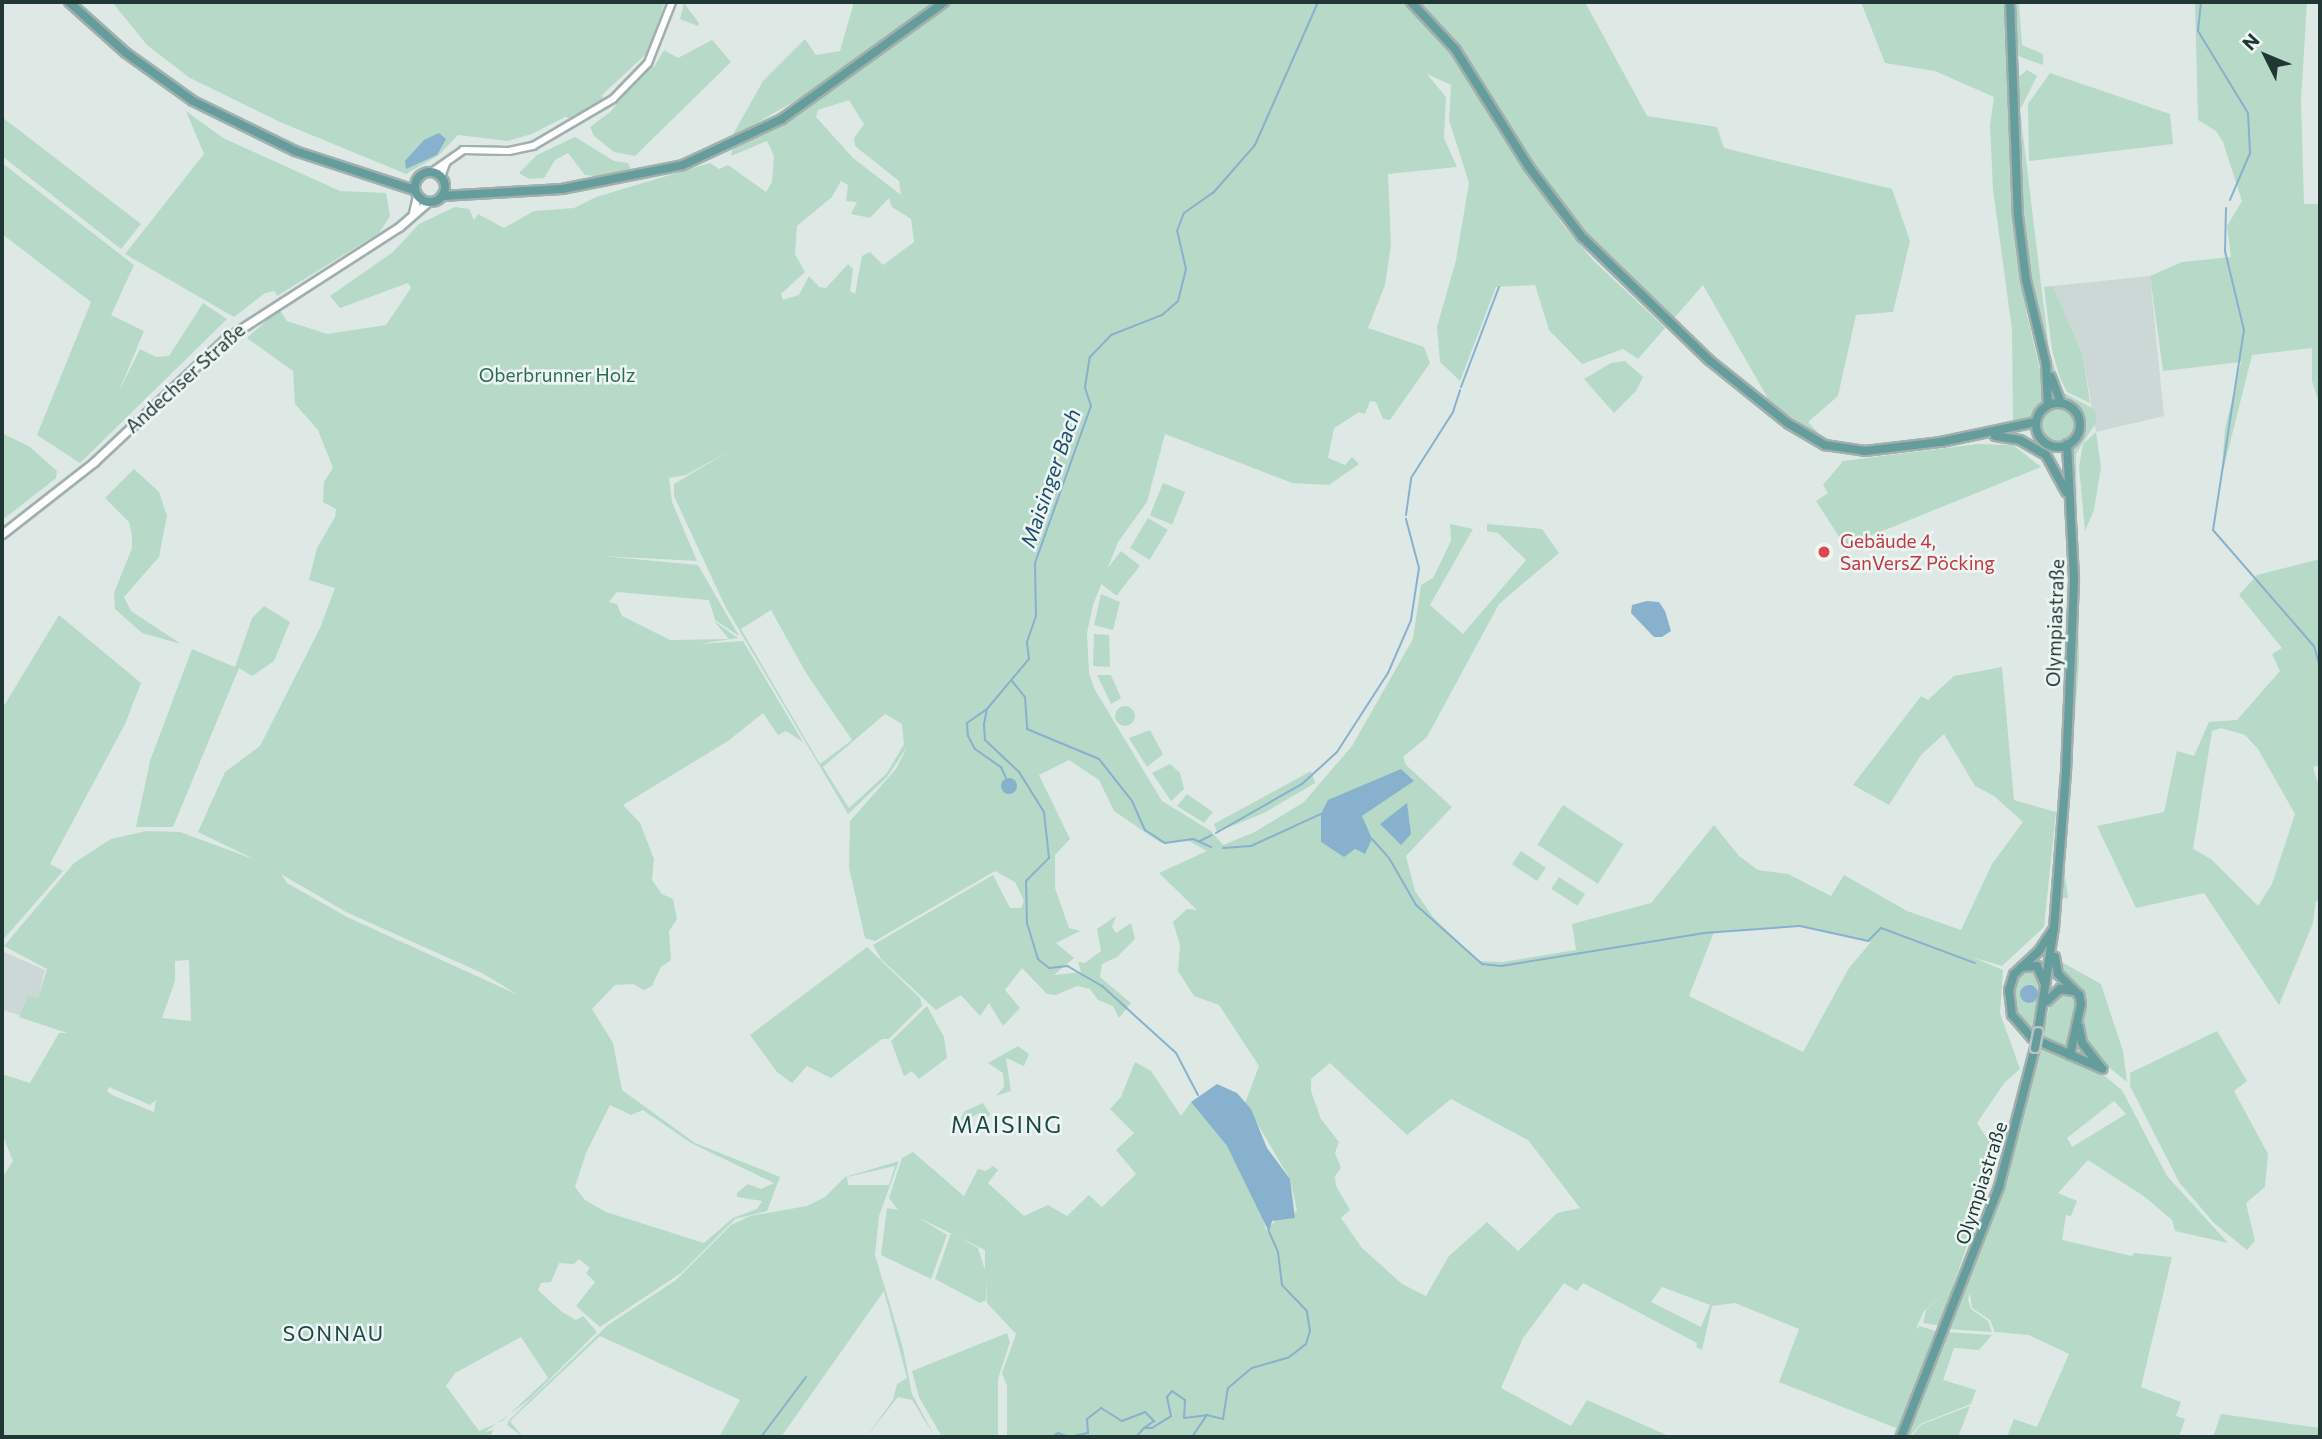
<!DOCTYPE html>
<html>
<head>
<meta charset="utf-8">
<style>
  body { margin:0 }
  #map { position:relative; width:2322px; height:1439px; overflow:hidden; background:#dee9e6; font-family:Commissioner,sans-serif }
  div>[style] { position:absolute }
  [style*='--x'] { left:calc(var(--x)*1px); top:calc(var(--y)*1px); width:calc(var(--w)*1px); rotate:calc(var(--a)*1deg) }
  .built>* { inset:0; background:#ccd8d6 }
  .green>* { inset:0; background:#b7d9c8; transform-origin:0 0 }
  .round { border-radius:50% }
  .water>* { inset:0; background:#87b1cc }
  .stream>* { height:2px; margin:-1px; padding:0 1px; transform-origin:1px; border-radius:1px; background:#87b1cc }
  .roads { filter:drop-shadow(2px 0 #a1b0ae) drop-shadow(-2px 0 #a1b0ae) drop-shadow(0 2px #a1b0ae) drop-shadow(0 -2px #a1b0ae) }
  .tertiary>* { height:6px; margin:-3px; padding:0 3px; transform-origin:3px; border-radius:3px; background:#fff }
  .secondary>* { height:7px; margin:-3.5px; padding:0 3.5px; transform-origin:3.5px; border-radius:3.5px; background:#fff }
  .primary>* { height:8px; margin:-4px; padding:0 4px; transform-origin:4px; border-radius:4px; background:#649d9b }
  .primary>.ring { margin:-4px; padding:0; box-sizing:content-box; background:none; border:8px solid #649d9b; border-radius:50% }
  .bridges { filter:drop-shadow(2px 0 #bcc3c3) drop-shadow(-2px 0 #bcc3c3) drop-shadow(0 2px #bcc3c3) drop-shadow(0 -2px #bcc3c3) }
  .primary-bridge>* { height:8px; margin:-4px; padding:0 4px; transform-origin:4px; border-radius:4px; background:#649d9b }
  .dots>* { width:19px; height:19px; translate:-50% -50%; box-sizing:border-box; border:4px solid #eef6f3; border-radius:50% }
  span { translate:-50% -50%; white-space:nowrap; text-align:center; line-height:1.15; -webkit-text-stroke:5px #eef6f3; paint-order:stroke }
  .park-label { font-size:19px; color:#2c6c54 }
  .street-label { font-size:19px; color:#203736 }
  .health-label { font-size:19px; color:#be3a42 }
  .left { translate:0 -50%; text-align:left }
  .water-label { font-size:21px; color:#1e4e70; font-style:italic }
  .neighbourhood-label { font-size:21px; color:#1d4848; letter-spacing:2px }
  .quarter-label { font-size:23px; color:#1d4848; letter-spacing:2px }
  .frame { position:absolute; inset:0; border:4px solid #203736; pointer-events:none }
  .north { position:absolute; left:2231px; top:21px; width:70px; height:70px; -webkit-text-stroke:5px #eef6f3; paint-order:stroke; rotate:313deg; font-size:19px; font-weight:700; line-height:28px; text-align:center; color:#203736 }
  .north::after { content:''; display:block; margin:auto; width:24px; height:32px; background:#203736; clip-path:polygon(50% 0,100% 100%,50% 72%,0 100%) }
</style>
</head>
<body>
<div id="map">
  <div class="built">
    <i style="clip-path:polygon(2150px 276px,2164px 416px,2096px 432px,2083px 356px,2053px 286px)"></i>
    <i style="clip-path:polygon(2px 951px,45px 970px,38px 998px,28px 995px,20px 1015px,2px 1010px)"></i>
  </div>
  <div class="green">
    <i style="clip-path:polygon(112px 2px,665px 2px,648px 52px,602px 95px,605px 102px,575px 119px,565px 117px,532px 134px,507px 141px,458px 135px,439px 155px,406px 174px,280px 122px,190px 78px,147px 45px)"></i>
    <i style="clip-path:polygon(854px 2px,933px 2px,828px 82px,731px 138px,763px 81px,805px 39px,816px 55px,840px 51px)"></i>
    <i style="clip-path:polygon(evenodd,948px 2px,1403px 2px,1448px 48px,1563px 225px,1593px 260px,1665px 328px,1638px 359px,1623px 349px,1582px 364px,1549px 330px,1535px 285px,1496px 287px,1460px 381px,1440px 362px,1437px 327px,1456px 260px,1469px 183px,1449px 120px,1451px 85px,1427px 74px,1446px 97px,1444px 138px,1457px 167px,1388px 174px,1391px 245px,1385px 285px,1368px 328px,1424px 347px,1430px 363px,1390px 420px,1383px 419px,1376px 402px,1370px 401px,1365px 414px,1359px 412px,1334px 428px,1328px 458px,1345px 465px,1352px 457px,1359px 464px,1329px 485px,1292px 483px,1165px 434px,1147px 502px,1118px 542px,1093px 605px,1087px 633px,1089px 673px,1095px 690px,1162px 801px,1211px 831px,1223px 845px,1255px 832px,1304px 802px,1352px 746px,1413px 639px,1421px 585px,1433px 578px,1451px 541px,1450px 524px,1473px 529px,1430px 605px,1463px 634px,1526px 560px,1498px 533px,1487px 531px,1487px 524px,1542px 529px,1559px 553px,1499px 604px,1427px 737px,1403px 757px,1406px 765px,1452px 807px,1406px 856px,1415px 891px,1433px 917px,1478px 961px,1503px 962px,1576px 950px,1572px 924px,1651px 903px,1714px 825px,1739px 856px,1758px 870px,1788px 874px,1831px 896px,1844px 875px,1907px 911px,1961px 930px,1992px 864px,2023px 822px,1994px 796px,1975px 786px,1944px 734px,1921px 755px,1889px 805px,1853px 785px,1921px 696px,1928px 700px,1954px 676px,2002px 667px,2014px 800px,2056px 812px,2044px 927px,2002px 966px,1972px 957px,2003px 970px,2000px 1013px,2020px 1069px,2005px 1082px,1977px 1123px,1998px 1155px,1953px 1286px,1924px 1311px,1917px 1326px,1917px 1330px,1919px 1326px,1939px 1332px,1897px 1437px,1893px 1437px,1896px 1428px,1779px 1382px,1799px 1329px,1735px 1303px,1712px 1306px,1702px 1350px,1696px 1347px,1697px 1343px,1583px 1283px,1577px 1291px,1564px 1283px,1523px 1338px,1501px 1388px,1571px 1426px,1587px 1400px,1671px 1437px,1007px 1437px,1007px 1386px,1002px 1373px,1016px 1334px,987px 1303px,986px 1279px,986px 1300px,980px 1303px,935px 1279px,951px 1233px,978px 1248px,985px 1270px,985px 1250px,919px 1218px,947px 1235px,931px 1279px,881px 1255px,887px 1208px,898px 1210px,889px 1198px,902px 1158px,913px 1152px,964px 1196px,978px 1169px,986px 1171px,993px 1166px,998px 1170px,988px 1183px,1024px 1216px,1048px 1205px,1067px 1216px,1089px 1195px,1102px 1207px,1136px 1174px,1116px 1150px,1134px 1133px,1110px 1109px,1121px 1097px,1135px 1062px,1151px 1071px,1181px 1116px,1191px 1102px,1227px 1146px,1261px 1209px,1266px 1230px,1278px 1218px,1290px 1219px,1297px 1210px,1290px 1179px,1245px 1103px,1259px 1066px,1219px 1005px,1194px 996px,1178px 971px,1180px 945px,1173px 922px,1187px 909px,1197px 910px,1159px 873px,1207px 851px,1189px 841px,1161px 843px,1114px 811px,1099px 780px,1069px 760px,1039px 775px,1070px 839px,1055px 855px,1055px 888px,1069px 928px,1080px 931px,1056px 943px,1074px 958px,1054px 975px,1081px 972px,1078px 962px,1085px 963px,1101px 951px,1097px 929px,1116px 916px,1112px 927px,1116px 933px,1131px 923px,1135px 939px,1117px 957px,1102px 964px,1100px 977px,1131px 1003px,1119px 1018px,1113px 1006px,1098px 1000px,1090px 989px,1077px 986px,1056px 995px,1047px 994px,1022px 968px,1005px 990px,1020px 1008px,1003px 1026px,989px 1003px,980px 1016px,961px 995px,936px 1010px,881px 959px,873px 945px,993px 875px,1010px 908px,1021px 908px,1024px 901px,1015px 882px,995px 871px,875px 941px,865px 938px,849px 868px,850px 821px,896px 769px,907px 747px,887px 777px,848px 814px,725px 606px,674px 496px,674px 484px,729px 451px,686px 475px,669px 478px,672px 502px,697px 561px,602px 556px,698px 565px,739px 636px,715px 620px,709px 600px,617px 592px,609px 602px,617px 604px,622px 616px,670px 640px,729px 639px,714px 621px,738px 638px,699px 644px,743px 641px,803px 742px,786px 731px,778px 735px,763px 713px,728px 741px,623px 805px,640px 823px,654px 859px,652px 880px,662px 894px,673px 899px,677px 919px,669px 931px,671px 960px,661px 967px,652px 986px,644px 990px,633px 984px,615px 985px,592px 1009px,613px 1043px,622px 1090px,695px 1143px,780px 1177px,767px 1211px,735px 1219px,681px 1273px,600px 1327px,576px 1306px,595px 1282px,586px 1273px,590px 1268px,579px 1259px,574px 1264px,559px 1263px,551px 1282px,541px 1283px,538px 1290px,562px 1312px,576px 1320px,583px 1316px,597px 1332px,530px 1399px,485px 1432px,494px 1430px,489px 1437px,2px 1437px,2px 1178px,13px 1161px,2px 1134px,2px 1074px,30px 1083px,59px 1033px,67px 1033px,19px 1017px,28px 995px,38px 998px,47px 969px,4px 946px,74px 863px,111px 839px,147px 831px,180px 832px,256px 860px,198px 832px,225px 772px,260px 746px,320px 628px,335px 588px,309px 580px,317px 548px,335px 517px,336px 509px,323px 502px,324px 482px,333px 468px,318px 430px,295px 404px,293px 371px,247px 338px,279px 309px,287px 321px,327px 334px,386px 325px,411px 288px,408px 283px,340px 308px,330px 296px,393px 252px,419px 224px,455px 207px,469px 209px,474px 220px,478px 214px,504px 228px,534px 211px,574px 208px,596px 197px,710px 163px,719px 169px,728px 165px,766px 192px,772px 182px,774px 156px,767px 141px,731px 156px,732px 150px,813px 104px,948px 2px,849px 100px,864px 124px,854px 138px,855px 146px,899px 181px,901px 195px,853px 158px,816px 117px,818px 110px,849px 100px,948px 2px,841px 181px,848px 185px,846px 201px,857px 202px,851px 214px,870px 218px,889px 198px,892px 207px,911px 219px,914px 242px,883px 265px,870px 252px,862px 256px,855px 294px,850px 291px,853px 269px,848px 264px,826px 288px,819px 287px,809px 276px,799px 295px,783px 300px,781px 294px,805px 272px,795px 254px,797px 226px,832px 197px,841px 181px,948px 2px,771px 610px,806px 673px,852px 740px,820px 764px,741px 629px,771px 610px,948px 2px,885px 714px,902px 724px,904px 744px,887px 773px,849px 808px,823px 767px,885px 714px,948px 2px,1414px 781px,1362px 816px,1365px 854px,1355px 849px,1344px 856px,1321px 842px,1414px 781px,948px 2px,281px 874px,346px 912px,482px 973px,518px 995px,347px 917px,287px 883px,281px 874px,948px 2px,1800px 926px,1871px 942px,1849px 968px,1803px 1052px,1689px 996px,1714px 932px,1800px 926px,948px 2px,189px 960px,191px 1021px,162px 1018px,175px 981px,175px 961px,189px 960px,948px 2px,1330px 1063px,1407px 1135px,1451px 1099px,1528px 1140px,1580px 1208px,1557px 1213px,1518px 1251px,1487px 1222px,1449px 1256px,1426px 1296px,1402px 1284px,1362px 1248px,1341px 1218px,1350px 1210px,1336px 1186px,1335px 1176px,1341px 1168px,1335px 1153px,1339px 1142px,1321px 1119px,1311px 1091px,1311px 1079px,1330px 1063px,948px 2px,109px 1087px,150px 1105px,156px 1100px,154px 1112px,112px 1095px,107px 1091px,109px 1087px,948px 2px,610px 1105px,631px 1115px,643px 1110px,691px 1143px,774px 1183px,761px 1189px,748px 1184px,737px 1193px,737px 1197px,762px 1201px,757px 1209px,733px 1218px,704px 1243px,606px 1212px,585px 1200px,575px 1187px,586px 1153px,610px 1105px,948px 2px,1662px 1287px,1710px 1305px,1701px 1327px,1651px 1302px,1662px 1287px,948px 2px,521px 1337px,548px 1378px,502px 1421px,479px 1431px,446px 1386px,455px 1373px,521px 1337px)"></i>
    <i style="clip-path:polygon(1416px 2px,1585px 2px,1647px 116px,1717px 127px,1724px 148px,1892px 189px,1910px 241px,1893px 312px,1856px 315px,1838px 396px,1808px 422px,1825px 440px,1770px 402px,1703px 285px,1670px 323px,1571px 221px,1461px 50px)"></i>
    <i style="clip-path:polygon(1861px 2px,2004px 2px,2013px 199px,2027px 315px,2044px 386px,2043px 401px,2026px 424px,2013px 427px,2012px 330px,1993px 189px,1990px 126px,1994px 97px,1935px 71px,1885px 63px)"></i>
    <i style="clip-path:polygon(2012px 2px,2019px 2px,2022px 45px,2043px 54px,2043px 65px,2018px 56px)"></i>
    <i style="clip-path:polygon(2195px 2px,2307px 2px,2301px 100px,2304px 204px,2320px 204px,2320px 406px,2312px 381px,2312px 348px,2252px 355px,2221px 479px,2225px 429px,2241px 362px,2163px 371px,2150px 276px,2182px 262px,2231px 257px,2227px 226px,2242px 201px,2223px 142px,2216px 131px,2198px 120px)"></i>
    <i style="clip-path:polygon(684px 3px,699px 23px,698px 26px,680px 19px)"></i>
    <i style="clip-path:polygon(712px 40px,731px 62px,635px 156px,614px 152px,594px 136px,590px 127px,610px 112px,648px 67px,654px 67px,664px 50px,678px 58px)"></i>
    <i style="clip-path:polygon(2027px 70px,2037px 76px,2020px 110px,2049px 350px,2062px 392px,2094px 409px,2097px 421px,2076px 454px,2079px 661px,2064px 867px,2068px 898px,2063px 898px,2062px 882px,2077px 571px,2072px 448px,2084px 427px,2080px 411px,2055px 386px,2029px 274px,2021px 222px,2016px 108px,2017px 78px)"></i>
    <i style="clip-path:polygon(2050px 73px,2170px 114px,2173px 144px,2029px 161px,2028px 104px)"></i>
    <i style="clip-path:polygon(186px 111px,223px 138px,340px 191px,386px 193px,390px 216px,379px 233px,277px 296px,275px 291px,265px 293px,234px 317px,125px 254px,204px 154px)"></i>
    <i style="clip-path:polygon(2px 117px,141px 224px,121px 249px,2px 156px)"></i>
    <i style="clip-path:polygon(575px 137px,614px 161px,628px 163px,631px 169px,602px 177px,585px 175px,568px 153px,555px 160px,544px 178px,529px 179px,519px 173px,537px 155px)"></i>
    <i style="clip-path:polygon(2px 163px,134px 265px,111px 315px,144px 331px,119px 391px,140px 349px,156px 357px,169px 356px,203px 303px,227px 319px,80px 463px,37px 435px,91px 302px,2px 234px)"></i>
    <i style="clip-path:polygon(2053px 286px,2083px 356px,2090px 403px,2067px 392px,2060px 378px,2052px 350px,2044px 287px)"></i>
    <i style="clip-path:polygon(1625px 361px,1643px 377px,1636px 391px,1614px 413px,1584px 379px,1611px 363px)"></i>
    <i class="round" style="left:2040px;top:406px;width:36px;height:36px"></i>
    <i style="clip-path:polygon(2096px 432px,2101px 467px,2094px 510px,2085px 531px,2079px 467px,2083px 444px)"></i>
    <i style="clip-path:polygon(2px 433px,30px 447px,57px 471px,56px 478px,5px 518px,2px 515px)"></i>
    <i style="clip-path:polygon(1978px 444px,2013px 445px,2041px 467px,1845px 546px,1816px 501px,1828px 493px,1823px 485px,1843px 461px)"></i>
    <i style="clip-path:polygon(134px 469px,159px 492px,167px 516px,159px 557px,124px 597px,131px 611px,181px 644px,142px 633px,115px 609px,114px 593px,132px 548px,132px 536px,129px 522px,105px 498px)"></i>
    <i style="left:1163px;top:483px;width:24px;height:35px;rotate:22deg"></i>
    <i style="left:1148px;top:518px;width:23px;height:35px;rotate:31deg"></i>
    <i style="left:1121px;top:551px;width:24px;height:38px;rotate:38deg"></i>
    <i style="clip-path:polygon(evenodd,2320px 559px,2320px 765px,2313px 767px,2320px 790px,2320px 901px,2316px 901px,2313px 923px,2279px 1005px,2204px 893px,2136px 908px,2097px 826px,2164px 812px,2177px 751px,2194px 756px,2209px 722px,2237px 720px,2280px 671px,2272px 654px,2282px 648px,2239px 595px,2257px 575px,2320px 559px,2221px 728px,2245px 735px,2258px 749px,2295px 814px,2272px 884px,2258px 906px,2211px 859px,2193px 849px,2212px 731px,2221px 728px)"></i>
    <i style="clip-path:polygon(1101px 594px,1120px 602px,1113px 630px,1094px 625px)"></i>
    <i style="clip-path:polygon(264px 606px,290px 622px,274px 661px,252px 676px,239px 668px,173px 827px,136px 827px,150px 761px,192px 649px,235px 667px,252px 618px)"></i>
    <i style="clip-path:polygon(59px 615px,141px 683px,125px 724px,50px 864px,63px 871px,2px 941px,2px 709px)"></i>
    <i style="clip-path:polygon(1094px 634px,1109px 635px,1110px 667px,1093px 666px)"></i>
    <i style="clip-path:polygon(1097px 675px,1111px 675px,1121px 698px,1111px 704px)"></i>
    <i class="round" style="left:1115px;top:706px;width:20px;height:20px"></i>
    <i style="clip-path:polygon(1150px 730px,1163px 754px,1147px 767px,1129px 738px)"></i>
    <i style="clip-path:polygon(1170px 764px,1180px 773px,1184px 789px,1171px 801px,1152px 773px)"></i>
    <i style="clip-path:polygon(1311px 771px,1315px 783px,1264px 813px,1217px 832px,1214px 824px)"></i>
    <i style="clip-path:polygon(1187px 794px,1213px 812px,1204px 823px,1177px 806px)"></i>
    <i style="left:1563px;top:805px;width:72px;height:47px;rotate:33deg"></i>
    <i style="left:1521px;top:851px;width:30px;height:16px;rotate:34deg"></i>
    <i style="left:1559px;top:877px;width:31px;height:14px;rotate:33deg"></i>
    <i style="clip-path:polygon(867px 947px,920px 998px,922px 1006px,889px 1039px,882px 1039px,831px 1078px,807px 1066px,792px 1083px,777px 1072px,750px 1035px)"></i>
    <i style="clip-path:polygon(2056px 959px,2101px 984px,2123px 1051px,2127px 1082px,2088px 1050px,2083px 1035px,2084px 999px,2063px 976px)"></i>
    <i style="clip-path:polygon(2031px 967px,2041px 975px,2033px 1035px,2015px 1014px,2012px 998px,2019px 972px)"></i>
    <i style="clip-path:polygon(2060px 992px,2072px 994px,2076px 1000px,2068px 1050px,2042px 1040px,2051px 999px)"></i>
    <i style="clip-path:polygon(927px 1006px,944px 1037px,947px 1058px,919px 1079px,912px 1071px,904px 1076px,891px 1041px)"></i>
    <i style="clip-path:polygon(2217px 1031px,2247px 1081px,2234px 1091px,2268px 1154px,2265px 1187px,2246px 1203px,2255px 1241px,2247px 1250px,2214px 1223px,2179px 1182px,2130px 1086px,2130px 1073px)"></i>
    <i style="clip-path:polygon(1018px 1046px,1029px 1054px,1024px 1066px,1006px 1058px,1011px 1091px,996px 1096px,1004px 1087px,1003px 1073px,988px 1063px)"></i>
    <i style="clip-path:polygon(evenodd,2040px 1046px,2096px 1069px,2122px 1090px,2167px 1176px,2228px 1243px,2175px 1231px,2172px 1220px,2145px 1197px,2088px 1160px,2058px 1193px,2077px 1201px,2071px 1216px,2066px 1215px,2062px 1240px,2132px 1256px,2134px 1253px,2172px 1257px,2141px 1387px,2181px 1402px,2176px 1416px,2185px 1419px,2179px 1437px,2007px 1437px,2014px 1419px,2037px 1427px,2069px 1354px,2029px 1335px,1995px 1332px,1990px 1320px,1972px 1308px,1970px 1293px,1988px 1243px,1968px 1299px,1971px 1309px,1988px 1321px,1992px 1332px,1947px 1329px,2009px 1162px,2040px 1046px,2114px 1101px,2126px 1114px,2072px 1147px,2067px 1138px,2114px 1101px)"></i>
    <i style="clip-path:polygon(983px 1103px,990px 1114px,984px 1120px,980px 1113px,968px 1119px,970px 1125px,965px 1129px,961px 1118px,965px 1111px)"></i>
    <i style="clip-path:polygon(evenodd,899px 1161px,879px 1216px,875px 1255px,903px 1348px,912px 1394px,935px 1437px,912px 1400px,898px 1397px,866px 1437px,893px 1400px,897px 1384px,907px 1378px,884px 1291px,781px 1437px,719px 1437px,740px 1400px,600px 1336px,510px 1421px,523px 1437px,507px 1425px,509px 1420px,608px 1325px,676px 1280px,731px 1225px,750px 1216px,807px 1206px,825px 1197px,845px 1177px,899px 1161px,895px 1166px,889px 1185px,848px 1185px,847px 1177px,895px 1166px)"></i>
    <i style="clip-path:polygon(1957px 1282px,1961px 1284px,1942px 1326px,1923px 1323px,1926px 1310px)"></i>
    <i style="clip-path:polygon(1946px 1332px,1992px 1335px,1979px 1350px,1954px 1348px,1943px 1380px,1976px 1390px,1971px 1404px,1920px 1424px,1910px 1437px,1903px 1437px)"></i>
    <i style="clip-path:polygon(1007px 1333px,1010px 1342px,998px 1379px,998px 1437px,942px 1437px,919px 1397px,912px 1371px)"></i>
    <i style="clip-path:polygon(1970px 1406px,1958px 1437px,1912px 1437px,1920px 1425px)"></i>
    <i style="clip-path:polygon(2221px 1414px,2320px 1428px,2320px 1437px,2213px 1437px)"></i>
  </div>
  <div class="water">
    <i style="clip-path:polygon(439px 133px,446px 139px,437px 155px,406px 169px,405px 161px,424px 140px)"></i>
    <i style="clip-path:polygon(1647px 601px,1659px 602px,1665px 611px,1671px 631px,1662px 637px,1654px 637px,1631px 613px,1632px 605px)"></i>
    <i style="clip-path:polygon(1401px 769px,1414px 781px,1362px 816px,1372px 839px,1365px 854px,1355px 849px,1344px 857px,1321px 842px,1321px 814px,1328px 800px)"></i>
    <i class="round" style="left:1001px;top:778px;width:16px;height:16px"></i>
    <i style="clip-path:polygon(1407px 803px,1411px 834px,1401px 845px,1380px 824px)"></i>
    <i class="round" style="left:2020px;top:985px;width:18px;height:18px"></i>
    <i style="clip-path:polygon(1217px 1084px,1237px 1093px,1251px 1109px,1267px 1148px,1290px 1179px,1295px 1218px,1272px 1221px,1269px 1232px,1227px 1146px,1191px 1102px)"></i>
  </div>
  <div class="stream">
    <i style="--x:2201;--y:2;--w:29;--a:96"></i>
    <i style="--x:2198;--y:31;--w:96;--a:58.6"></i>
    <i style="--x:2248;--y:113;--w:40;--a:87.1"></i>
    <i style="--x:2250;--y:153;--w:51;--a:113.1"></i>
    <i style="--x:2226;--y:208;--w:43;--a:91.3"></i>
    <i style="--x:2225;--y:251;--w:81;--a:76.5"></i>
    <i style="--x:2244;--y:330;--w:202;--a:98.8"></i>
    <i style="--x:2213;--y:530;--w:154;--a:49"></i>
    <i style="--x:2314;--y:646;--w:22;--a:74"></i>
    <i style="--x:1461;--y:387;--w:107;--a:-69.2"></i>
    <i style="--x:1406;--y:515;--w:37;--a:-82"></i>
    <i style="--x:1411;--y:478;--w:78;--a:-57.5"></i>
    <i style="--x:1453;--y:412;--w:23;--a:-72"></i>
    <i style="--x:1012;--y:681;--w:21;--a:51"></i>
    <i style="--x:1025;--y:697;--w:32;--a:86"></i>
    <i style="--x:1027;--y:729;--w:78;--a:22.6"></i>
    <i style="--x:1099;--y:759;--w:53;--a:51.8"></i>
    <i style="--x:1132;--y:801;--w:32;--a:66"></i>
    <i style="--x:1145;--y:830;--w:24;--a:33"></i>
    <i style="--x:1165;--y:843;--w:28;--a:-8"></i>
    <i style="--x:1193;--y:839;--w:20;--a:24"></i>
    <i style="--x:987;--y:709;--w:24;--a:145"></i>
    <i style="--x:967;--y:723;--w:13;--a:86"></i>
    <i style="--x:968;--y:736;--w:15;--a:62"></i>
    <i style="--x:975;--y:749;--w:32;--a:35"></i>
    <i style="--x:1001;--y:767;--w:12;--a:66"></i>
    <i style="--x:1216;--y:833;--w:99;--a:-29.7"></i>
    <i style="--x:1302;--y:784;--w:47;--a:-42.4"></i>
    <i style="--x:1337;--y:752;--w:94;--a:-57.2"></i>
    <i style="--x:1388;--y:673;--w:58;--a:-66.5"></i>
    <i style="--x:1411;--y:620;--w:53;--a:-81.3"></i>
    <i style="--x:1419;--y:568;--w:51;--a:-104.9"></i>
    <i style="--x:1372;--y:839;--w:25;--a:48"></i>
    <i style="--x:1389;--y:858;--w:54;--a:60.1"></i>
    <i style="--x:1416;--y:905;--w:89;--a:41.8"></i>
    <i style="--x:1482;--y:964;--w:19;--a:6"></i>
    <i style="--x:1501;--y:966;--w:206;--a:-9.2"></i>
    <i style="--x:1704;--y:933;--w:96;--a:-4.2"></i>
    <i style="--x:1800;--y:926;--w:70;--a:12.4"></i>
    <i style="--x:1868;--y:941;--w:18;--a:-45"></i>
    <i style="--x:1881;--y:928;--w:100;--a:20.4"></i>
    <i style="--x:1200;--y:841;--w:13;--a:-27"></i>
    <i style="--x:1223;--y:848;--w:28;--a:-4"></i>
    <i style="--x:1251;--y:846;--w:77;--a:-24.6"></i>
    <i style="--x:1198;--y:1095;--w:47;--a:-117.6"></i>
    <i style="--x:1176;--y:1053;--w:100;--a:-137.8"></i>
    <i style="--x:1102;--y:986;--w:39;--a:-150"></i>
    <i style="--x:1068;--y:966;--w:19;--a:174"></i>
    <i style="--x:1049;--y:968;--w:14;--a:-141"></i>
    <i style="--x:1038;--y:959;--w:39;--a:-107"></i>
    <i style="--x:1027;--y:922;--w:41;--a:-91.4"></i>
    <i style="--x:1026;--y:881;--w:33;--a:-45"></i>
    <i style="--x:1049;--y:858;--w:46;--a:-96.2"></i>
    <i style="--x:1044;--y:812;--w:47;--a:-122"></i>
    <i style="--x:1019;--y:772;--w:47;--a:-136.7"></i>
    <i style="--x:985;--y:740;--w:16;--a:-94"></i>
    <i style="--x:984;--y:724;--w:15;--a:-79"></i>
    <i style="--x:987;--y:709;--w:65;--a:-50"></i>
    <i style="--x:1029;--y:659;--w:17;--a:-97"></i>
    <i style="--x:1027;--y:642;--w:28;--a:-71"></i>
    <i style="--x:1036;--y:616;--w:53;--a:-91.1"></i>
    <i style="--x:1035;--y:563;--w:167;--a:-70.4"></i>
    <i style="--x:1091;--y:406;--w:20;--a:-108"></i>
    <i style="--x:1085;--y:387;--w:30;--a:-81"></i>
    <i style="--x:1090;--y:357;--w:30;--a:-46"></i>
    <i style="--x:1111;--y:335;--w:55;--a:-21.4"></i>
    <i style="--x:1162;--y:315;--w:21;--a:-41"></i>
    <i style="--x:1178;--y:301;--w:33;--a:-76"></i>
    <i style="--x:1186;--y:269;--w:39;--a:-103"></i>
    <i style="--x:1177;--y:231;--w:19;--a:-69"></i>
    <i style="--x:1184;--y:213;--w:35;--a:-35"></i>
    <i style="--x:1213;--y:193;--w:64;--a:-48.8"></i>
    <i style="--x:1255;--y:145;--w:156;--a:-66.2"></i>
    <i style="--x:761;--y:1437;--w:75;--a:-53.1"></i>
    <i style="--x:1052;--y:1437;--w:7;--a:-34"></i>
    <i style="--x:1058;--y:1433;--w:12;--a:20"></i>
    <i style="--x:1070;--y:1437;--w:18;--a:-13"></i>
    <i style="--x:1088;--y:1433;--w:14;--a:-94"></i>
    <i style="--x:1087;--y:1419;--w:18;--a:-38"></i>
    <i style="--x:1101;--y:1408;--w:25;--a:32"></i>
    <i style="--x:1122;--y:1421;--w:25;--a:-21"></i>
    <i style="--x:1145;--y:1412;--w:13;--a:45"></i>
    <i style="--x:1154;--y:1421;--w:12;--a:145"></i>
    <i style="--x:1144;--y:1428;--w:8;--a:0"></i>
    <i style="--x:1152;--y:1428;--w:22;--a:-32"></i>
    <i style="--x:1171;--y:1416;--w:19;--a:-102"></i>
    <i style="--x:1167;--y:1397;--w:8;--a:-50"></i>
    <i style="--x:1172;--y:1391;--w:16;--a:35"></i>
    <i style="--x:1185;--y:1400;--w:18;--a:93"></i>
    <i style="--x:1184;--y:1418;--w:23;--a:-7"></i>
    <i style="--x:1207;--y:1415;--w:16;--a:14"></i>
    <i style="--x:1223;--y:1419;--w:31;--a:-81"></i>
    <i style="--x:1228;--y:1388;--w:31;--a:-40"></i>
    <i style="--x:1252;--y:1368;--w:37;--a:-16"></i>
    <i style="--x:1288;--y:1358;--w:23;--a:-38"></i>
    <i style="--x:1306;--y:1344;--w:14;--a:-73"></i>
    <i style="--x:1310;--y:1331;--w:20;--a:-99"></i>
    <i style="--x:1307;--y:1311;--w:36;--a:-134"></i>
    <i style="--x:1282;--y:1285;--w:33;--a:-97"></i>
    <i style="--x:1278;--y:1252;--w:22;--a:-114"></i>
    <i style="--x:1136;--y:1437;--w:12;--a:-48"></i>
    <i style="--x:1192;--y:1437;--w:27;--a:-56"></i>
  </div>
  <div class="roads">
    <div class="tertiary">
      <i style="--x:432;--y:172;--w:38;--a:-35"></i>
      <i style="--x:463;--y:150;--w:46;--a:1.2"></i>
      <i style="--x:509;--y:151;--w:25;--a:-12"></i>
      <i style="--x:533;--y:146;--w:93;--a:-30.4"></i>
      <i style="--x:613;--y:99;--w:50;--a:-45.8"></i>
      <i style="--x:648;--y:63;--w:66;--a:-68.5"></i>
      <i style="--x:441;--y:177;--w:15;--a:-70"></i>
    </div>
    <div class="secondary">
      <i style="--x:413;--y:213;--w:17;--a:-77"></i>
      <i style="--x:2;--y:534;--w:117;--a:-38"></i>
      <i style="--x:94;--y:462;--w:180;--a:-43.2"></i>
      <i style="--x:225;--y:339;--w:207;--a:-32.8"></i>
      <i style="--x:399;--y:227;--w:38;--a:-41"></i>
    </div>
    <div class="primary">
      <i style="--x:69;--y:2;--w:76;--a:41.8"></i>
      <i style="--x:126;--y:53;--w:82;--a:35.6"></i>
      <i style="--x:193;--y:101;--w:114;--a:26.1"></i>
      <i style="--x:295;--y:151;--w:125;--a:18.1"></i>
      <i style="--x:1411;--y:2;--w:64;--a:46.9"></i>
      <i style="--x:1455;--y:49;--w:139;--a:57.9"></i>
      <i style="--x:1529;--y:167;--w:88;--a:52.9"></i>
      <i style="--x:1582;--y:237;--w:177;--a:44.1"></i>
      <i style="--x:1709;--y:360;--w:102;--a:38.7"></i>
      <i style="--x:1789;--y:424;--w:42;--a:30.3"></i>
      <i style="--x:1825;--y:445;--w:40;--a:8.5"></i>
      <i style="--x:1865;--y:451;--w:77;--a:-6.8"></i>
      <i style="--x:1941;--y:442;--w:97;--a:-11.9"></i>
      <i style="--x:2010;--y:2;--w:214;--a:87.9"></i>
      <i style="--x:2018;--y:216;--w:64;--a:82.9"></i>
      <i style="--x:2026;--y:280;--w:86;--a:76.6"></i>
      <i style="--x:2046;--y:364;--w:41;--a:87.2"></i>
      <i class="ring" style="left:415px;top:172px;width:22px;height:22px"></i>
      <i style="--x:442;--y:196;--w:120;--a:-3.3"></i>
      <i style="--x:562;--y:189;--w:123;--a:-11.2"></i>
      <i style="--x:683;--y:165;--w:109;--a:-24.9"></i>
      <i style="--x:782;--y:119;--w:200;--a:-35.8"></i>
      <i style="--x:2051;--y:377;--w:28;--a:69"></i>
      <i class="ring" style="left:2036px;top:403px;width:36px;height:36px"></i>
      <i style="--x:1995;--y:436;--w:25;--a:9"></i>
      <i style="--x:2020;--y:440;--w:30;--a:30"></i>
      <i style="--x:2046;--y:455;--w:42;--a:61.6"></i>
      <i style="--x:2053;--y:930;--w:25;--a:124"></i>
      <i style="--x:2039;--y:951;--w:34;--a:137"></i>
      <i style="--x:2014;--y:974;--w:17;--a:107"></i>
      <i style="--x:2009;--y:990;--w:25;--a:83"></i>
      <i style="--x:2012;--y:1015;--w:30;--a:49"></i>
      <i style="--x:2032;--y:1038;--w:77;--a:23.6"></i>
      <i style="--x:2055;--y:957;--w:17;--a:80"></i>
      <i style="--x:2058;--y:974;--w:30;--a:45"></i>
      <i style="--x:2079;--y:995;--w:9;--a:77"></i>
      <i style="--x:2081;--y:1004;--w:52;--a:102.2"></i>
      <i style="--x:2022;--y:967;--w:15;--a:-4"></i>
      <i style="--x:2037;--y:966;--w:20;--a:66"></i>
      <i style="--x:2047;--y:1001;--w:18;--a:-43"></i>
      <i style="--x:2060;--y:989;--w:13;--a:9"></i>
      <i style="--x:2079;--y:1027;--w:16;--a:79"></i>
      <i style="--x:2082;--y:1043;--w:31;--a:52"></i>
      <i style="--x:2038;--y:1032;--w:105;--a:-81.3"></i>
      <i style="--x:2054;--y:928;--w:156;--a:-85.6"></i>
      <i style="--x:2066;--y:772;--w:194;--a:-87.6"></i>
      <i style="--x:2074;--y:578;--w:134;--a:-93"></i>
      <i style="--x:1901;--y:1437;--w:269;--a:-68.6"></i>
      <i style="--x:1999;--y:1187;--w:144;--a:-75.5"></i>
    </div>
  </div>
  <div class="bridges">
    <div class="primary-bridge">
      <i style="--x:2035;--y:1048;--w:16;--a:-79"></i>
    </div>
  </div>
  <div class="dots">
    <i style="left:1824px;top:552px;background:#e0444e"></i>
  </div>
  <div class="park-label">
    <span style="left:557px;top:375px">Oberbrunner Holz</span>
  </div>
  <div class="street-label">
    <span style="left:185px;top:378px;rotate:-42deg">Andechser Straße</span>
    <span style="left:2055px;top:623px;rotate:-88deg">Olympiastraße</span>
    <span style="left:1981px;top:1183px;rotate:-72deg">Olympiastraße</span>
  </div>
  <div class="health-label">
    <span class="left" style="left:1840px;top:552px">Gebäude 4,<br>SanVersZ Pöcking</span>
  </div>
  <div class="water-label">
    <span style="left:1050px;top:478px;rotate:-71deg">Maisinger Bach</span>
  </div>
  <div class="neighbourhood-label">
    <span style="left:334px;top:1333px">SONNAU</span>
  </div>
  <div class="quarter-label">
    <span style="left:1007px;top:1124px">MAISING</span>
  </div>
  <div class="frame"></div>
  <div class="north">N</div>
</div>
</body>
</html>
